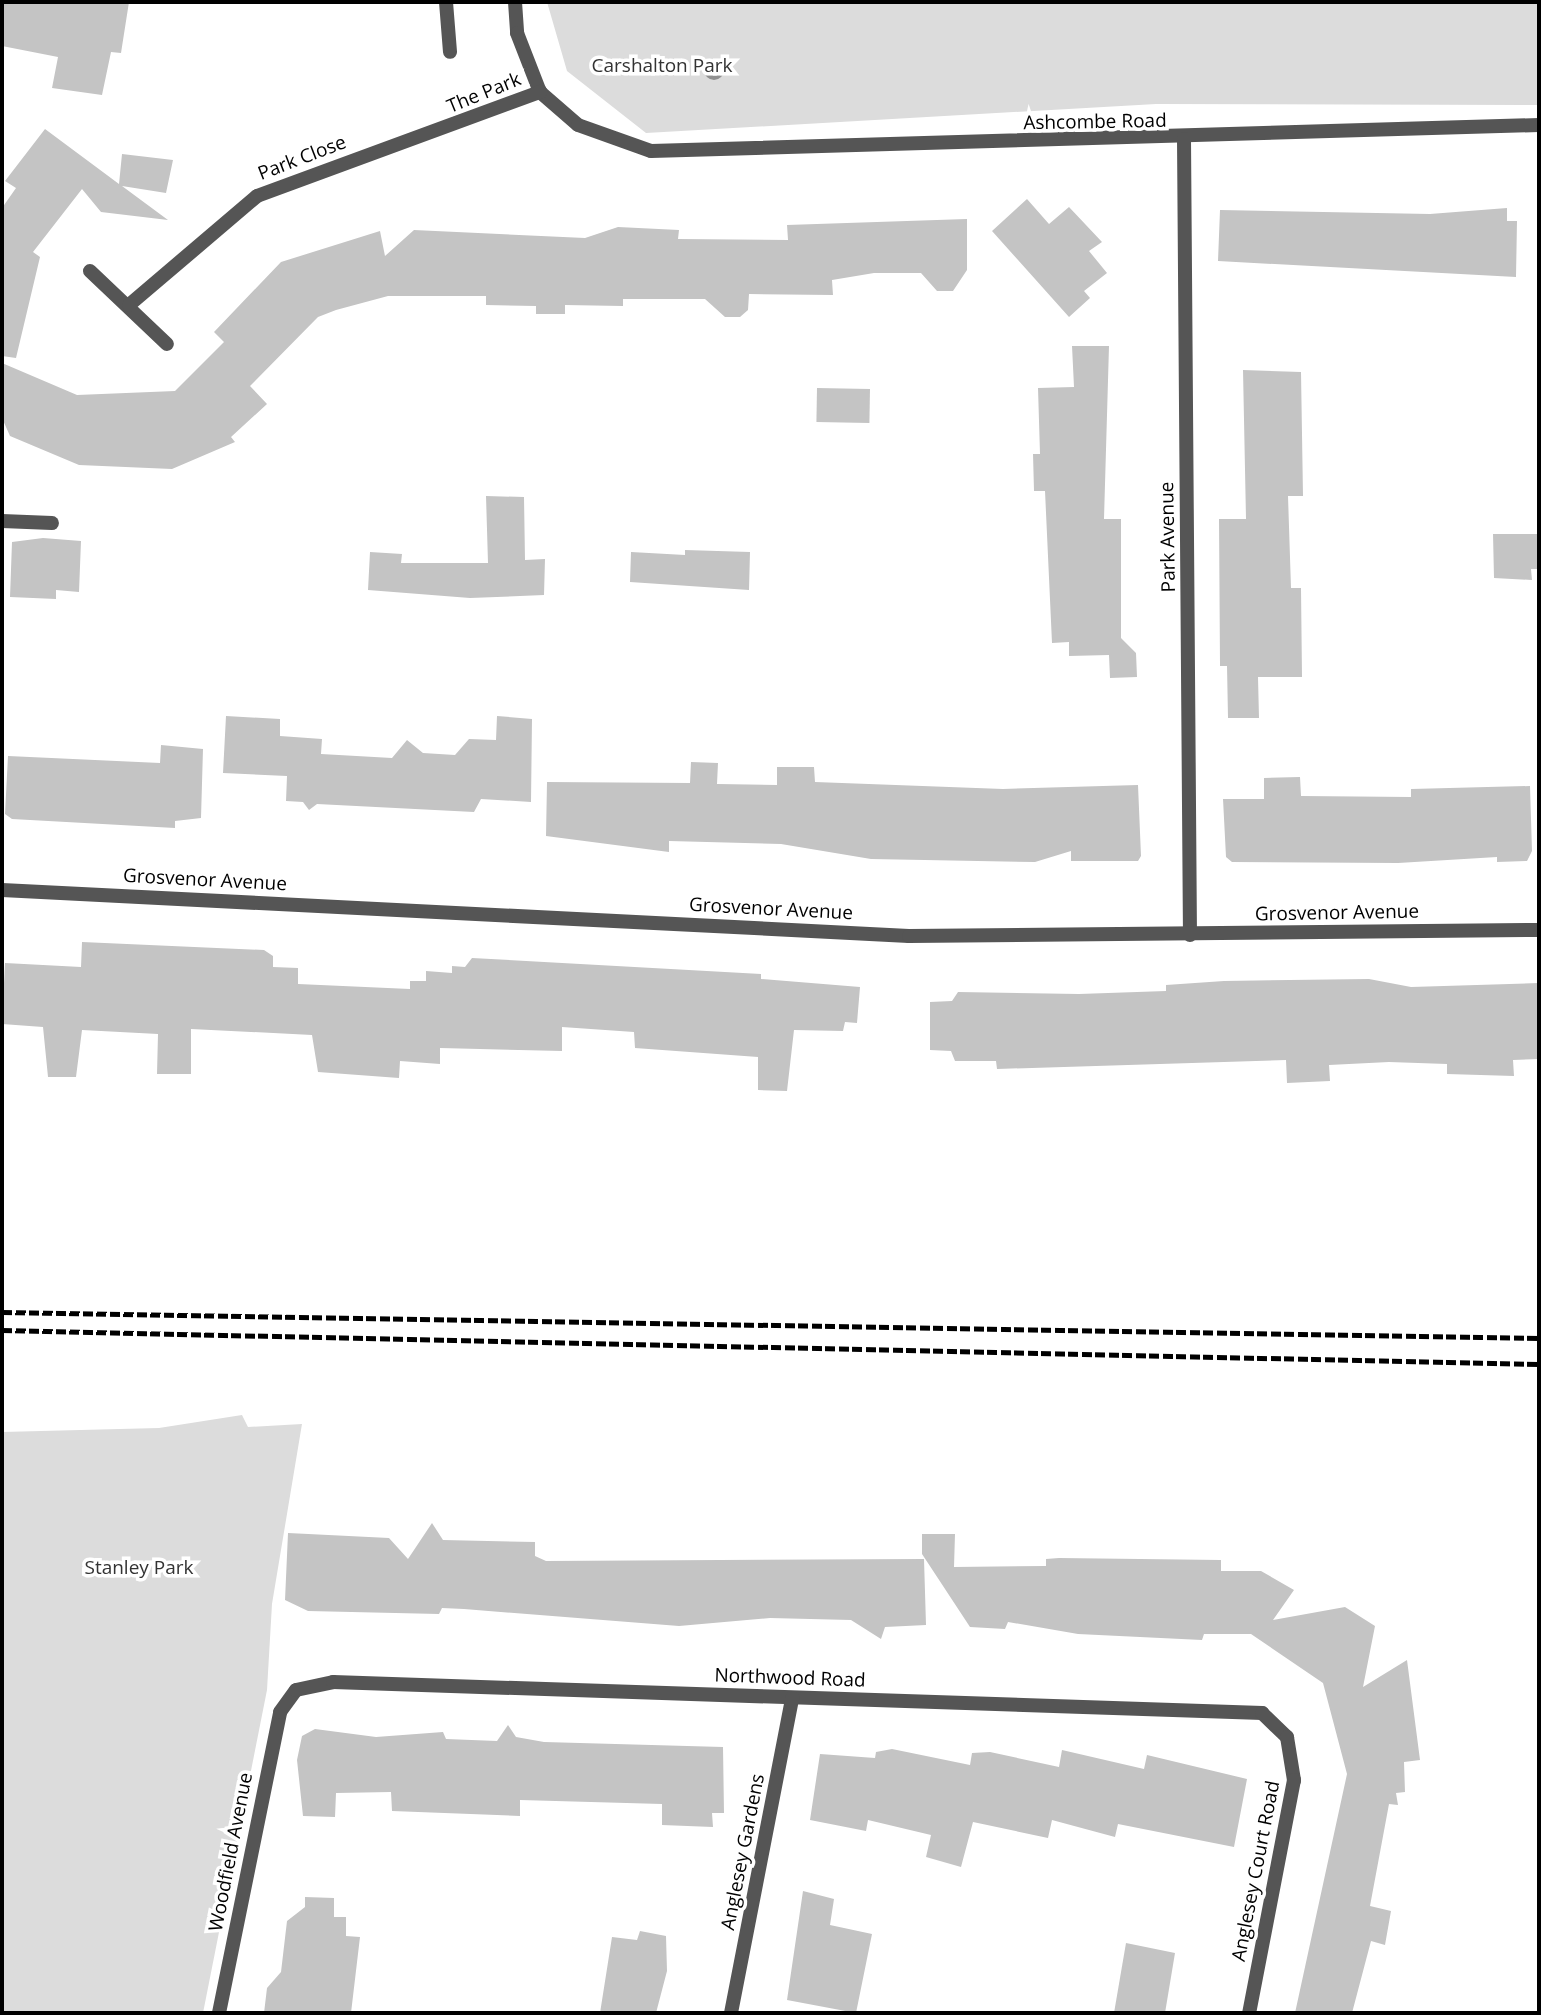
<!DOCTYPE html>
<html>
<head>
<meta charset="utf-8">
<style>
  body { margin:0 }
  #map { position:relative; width:1541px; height:2015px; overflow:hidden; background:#fff; font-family:"Open Sans",sans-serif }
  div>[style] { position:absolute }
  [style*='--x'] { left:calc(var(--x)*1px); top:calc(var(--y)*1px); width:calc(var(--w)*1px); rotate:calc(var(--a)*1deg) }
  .green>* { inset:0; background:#dcdcdc }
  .building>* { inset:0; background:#c4c4c4; transform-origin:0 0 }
  .service>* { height:14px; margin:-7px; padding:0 7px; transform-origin:7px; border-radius:7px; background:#555 }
  .minor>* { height:14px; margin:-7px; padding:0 7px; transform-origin:7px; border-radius:7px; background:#555 }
  .rail>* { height:5px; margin-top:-2.5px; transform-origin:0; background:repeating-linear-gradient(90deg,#000 0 10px,transparent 0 13.5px) }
  .trees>* { width:20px; height:20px; margin:-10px; border-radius:50%; background:#8f8f8f }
  span { translate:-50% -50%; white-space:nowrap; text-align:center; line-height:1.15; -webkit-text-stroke:7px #fff; paint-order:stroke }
  .park-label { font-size:19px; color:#333 }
  .street-label { font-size:19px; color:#000 }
  .frame { position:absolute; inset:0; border:4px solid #000; pointer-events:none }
</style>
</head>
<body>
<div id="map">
  <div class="green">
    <i style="clip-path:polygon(547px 2px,1539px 2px,1539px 105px,1156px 104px,646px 133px,567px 71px)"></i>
    <i style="clip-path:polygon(242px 1415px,248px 1427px,302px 1424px,272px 1604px,267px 1690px,203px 2013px,2px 2013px,2px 1432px,159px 1428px)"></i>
  </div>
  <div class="building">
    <i style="clip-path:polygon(2px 2px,129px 2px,121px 53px,111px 52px,102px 95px,52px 88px,58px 57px,2px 46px)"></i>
    <i style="clip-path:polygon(45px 129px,119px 184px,122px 154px,173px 160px,166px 193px,122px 186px,168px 220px,101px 212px,82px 189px,33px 252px,40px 257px,16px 358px,2px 356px,2px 208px,16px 188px,5px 181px)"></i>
    <i style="clip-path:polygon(1027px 199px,1049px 224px,1069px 207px,1102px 242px,1089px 251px,1107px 273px,1084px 291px,1090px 298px,1069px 317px,992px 231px)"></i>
    <i style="clip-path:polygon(1507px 208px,1507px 221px,1517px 221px,1516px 277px,1218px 261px,1220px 210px,1430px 214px)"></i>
    <i style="clip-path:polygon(967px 219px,967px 270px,953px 291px,937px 291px,921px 273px,874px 273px,832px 280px,833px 295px,749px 294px,748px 310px,740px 317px,725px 317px,705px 299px,623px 299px,623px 306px,565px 305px,565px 314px,536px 314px,536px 306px,486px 305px,486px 296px,388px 296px,336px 310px,318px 317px,250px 386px,267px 404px,231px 437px,235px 442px,172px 469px,79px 465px,10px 436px,2px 418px,2px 363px,77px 395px,175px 391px,224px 342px,214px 332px,281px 262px,380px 231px,385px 256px,414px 230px,585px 238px,618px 227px,679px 230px,678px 239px,788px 240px,787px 225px)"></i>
    <i style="clip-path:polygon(1072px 346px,1109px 346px,1104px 519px,1121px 519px,1121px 638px,1136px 653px,1137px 677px,1110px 678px,1109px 655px,1069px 656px,1069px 642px,1052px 643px,1045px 491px,1034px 491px,1033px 454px,1040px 454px,1038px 388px,1074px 387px)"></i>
    <i style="clip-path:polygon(1243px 370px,1301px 372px,1303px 496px,1288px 496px,1291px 588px,1301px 588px,1302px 677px,1258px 677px,1259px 718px,1228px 718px,1227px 666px,1220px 666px,1219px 519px,1246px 519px)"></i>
    <i style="left:817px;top:388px;width:53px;height:34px;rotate:1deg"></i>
    <i style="clip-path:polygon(486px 496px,524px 497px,525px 560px,545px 559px,544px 595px,470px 598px,368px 590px,370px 552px,402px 554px,401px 563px,488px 563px)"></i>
    <i style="clip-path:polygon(1493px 534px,1539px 534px,1539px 569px,1531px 569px,1532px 580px,1494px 578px)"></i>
    <i style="clip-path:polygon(43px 538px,81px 541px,79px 592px,56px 590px,56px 599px,10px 597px,12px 542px)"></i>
    <i style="clip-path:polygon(685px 550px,750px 552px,749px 590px,630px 582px,631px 552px,685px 555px)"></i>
    <i style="clip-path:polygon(226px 716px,280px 719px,280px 736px,322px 739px,321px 754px,392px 758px,407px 740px,423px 753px,455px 755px,469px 739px,496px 740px,497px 716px,532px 719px,531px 802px,481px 799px,474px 812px,317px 804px,309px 810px,303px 802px,286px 801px,287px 776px,223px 773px)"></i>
    <i style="clip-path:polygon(161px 745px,203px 749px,201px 818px,175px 821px,175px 828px,12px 819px,5px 814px,8px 756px,160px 763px)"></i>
    <i style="clip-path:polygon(691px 762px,718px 763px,717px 784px,777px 785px,777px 767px,814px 767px,815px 782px,1003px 789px,1138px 785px,1141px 856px,1138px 861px,1071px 861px,1071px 851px,1035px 862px,871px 859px,781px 844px,669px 841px,669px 852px,546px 836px,547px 782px,690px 783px)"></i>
    <i style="clip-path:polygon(1300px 777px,1301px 796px,1411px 797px,1411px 789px,1530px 786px,1532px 851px,1527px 861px,1497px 862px,1497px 857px,1398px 863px,1232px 862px,1226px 857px,1223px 799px,1264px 799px,1264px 778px)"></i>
    <i style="clip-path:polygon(82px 942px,264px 950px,273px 956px,273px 967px,298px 968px,298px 984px,410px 989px,410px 981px,426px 981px,426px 971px,452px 973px,452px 966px,465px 967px,472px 958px,761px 974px,761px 979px,860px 987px,857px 1023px,845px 1022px,843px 1031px,794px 1030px,787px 1091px,758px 1090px,758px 1057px,635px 1048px,634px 1032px,562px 1027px,562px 1051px,440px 1048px,440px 1064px,400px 1061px,399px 1078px,318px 1072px,312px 1035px,191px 1029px,191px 1074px,157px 1074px,158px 1034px,82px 1030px,76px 1077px,48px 1077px,43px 1027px,2px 1024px,5px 963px,81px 967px)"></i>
    <i style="clip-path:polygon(1369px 979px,1411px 987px,1539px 983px,1539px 1059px,1513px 1060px,1514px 1076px,1447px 1074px,1447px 1064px,1389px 1062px,1329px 1065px,1330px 1081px,1287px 1083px,1286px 1060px,997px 1069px,996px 1061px,955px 1061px,951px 1051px,930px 1050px,930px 1002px,952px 1001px,958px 992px,1079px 994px,1166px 991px,1166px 985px,1224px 981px)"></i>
    <i style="clip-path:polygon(432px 1523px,443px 1540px,535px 1542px,535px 1556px,546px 1561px,924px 1559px,926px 1625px,885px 1627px,881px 1639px,851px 1620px,770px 1618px,679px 1626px,464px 1609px,442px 1608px,439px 1614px,308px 1611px,285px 1600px,288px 1533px,389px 1538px,408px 1559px)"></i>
    <i style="clip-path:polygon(922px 1534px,955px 1534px,954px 1567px,1046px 1566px,1046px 1559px,1059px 1558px,1221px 1560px,1221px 1571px,1261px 1571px,1294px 1590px,1273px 1620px,1345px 1607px,1375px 1626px,1363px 1687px,1407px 1660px,1420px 1760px,1404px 1762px,1405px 1792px,1396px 1793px,1398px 1805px,1389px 1804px,1370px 1906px,1391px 1911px,1385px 1945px,1371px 1941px,1352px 2013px,1295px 2013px,1347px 1774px,1323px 1683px,1251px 1634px,1204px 1634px,1202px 1640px,1078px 1634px,1008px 1622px,1005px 1629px,970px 1627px,922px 1554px)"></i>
    <i style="clip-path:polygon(508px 1725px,516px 1737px,544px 1742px,723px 1747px,724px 1813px,712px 1813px,713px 1827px,662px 1825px,662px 1804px,520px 1800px,520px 1816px,392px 1811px,391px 1792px,336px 1793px,335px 1817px,303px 1816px,297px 1760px,302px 1736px,315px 1729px,376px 1737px,443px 1732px,446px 1739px,497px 1741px)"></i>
    <i style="clip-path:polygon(892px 1749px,970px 1765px,972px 1753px,990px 1752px,1059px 1767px,1062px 1750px,1144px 1769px,1147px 1755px,1247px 1779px,1234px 1847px,1118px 1824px,1115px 1837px,1052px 1820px,1048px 1838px,973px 1822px,961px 1867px,926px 1857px,931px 1835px,868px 1820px,866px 1831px,810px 1820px,820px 1754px,875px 1758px,876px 1752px)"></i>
    <i style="clip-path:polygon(803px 1891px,834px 1899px,830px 1925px,872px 1934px,856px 2013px,787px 2000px)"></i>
    <i style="clip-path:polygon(305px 1897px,334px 1898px,334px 1917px,346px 1917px,346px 1936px,360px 1937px,351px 2013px,264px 2013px,267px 1988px,281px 1972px,287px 1921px,305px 1907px)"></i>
    <i style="clip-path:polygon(640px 1931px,666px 1936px,667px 1971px,656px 2013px,600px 2013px,612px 1937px,637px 1940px)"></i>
    <i style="clip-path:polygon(1126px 1943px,1175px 1953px,1165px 2013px,1114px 2013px)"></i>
  </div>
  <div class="service">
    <i style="--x:446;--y:2;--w:50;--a:85.4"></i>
    <i style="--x:2;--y:521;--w:50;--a:2.3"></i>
  </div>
  <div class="minor">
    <i style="--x:515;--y:2;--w:31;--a:86"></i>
    <i style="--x:517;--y:33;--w:63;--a:68.7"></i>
    <i style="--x:540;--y:92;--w:50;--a:41"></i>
    <i style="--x:578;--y:125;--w:77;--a:19.6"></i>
    <i style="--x:651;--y:151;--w:888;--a:-1.68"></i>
    <i style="--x:1184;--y:139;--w:796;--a:89.57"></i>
    <i style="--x:90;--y:271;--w:106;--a:43.5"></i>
    <i style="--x:129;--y:305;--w:168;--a:-40.4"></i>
    <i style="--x:257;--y:196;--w:302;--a:-20.2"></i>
    <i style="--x:2;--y:890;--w:908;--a:2.9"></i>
    <i style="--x:909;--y:936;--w:630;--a:-0.55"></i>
    <i style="--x:219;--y:2013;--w:307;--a:-78.5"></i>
    <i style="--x:280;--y:1712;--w:27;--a:-54"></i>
    <i style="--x:296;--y:1690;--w:38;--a:-12"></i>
    <i style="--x:333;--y:1682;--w:930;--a:1.91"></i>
    <i style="--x:1262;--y:1713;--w:35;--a:44"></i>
    <i style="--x:1287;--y:1737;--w:44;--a:80.8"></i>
    <i style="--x:1294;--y:1780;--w:237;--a:100.9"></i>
    <i style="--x:731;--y:2013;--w:321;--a:-79"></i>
  </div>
  <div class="rail">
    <i style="--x:2;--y:1312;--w:1537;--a:0.97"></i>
    <i style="--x:2;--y:1330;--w:1537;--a:1.27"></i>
  </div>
  <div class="trees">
    <i style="left:714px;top:70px"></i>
  </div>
  <div class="park-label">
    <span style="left:662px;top:66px">Carshalton Park</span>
    <span style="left:139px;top:1568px">Stanley Park</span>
  </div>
  <div class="street-label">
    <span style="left:484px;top:93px;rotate:-22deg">The Park</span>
    <span style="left:1095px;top:122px;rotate:-1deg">Ashcombe Road</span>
    <span style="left:302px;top:158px;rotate:-21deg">Park Close</span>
    <span style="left:1168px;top:537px;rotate:-91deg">Park Avenue</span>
    <span style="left:205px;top:880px;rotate:3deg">Grosvenor Avenue</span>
    <span style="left:771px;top:909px;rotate:3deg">Grosvenor Avenue</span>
    <span style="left:1337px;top:913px;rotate:-1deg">Grosvenor Avenue</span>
    <span style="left:790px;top:1678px;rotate:2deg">Northwood Road</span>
    <span style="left:231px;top:1852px;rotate:-79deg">Woodfield Avenue</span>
    <span style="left:743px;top:1852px;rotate:-79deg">Anglesey Gardens</span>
    <span style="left:1256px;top:1871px;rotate:-79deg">Anglesey Court Road</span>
  </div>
  <div class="frame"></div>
</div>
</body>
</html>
